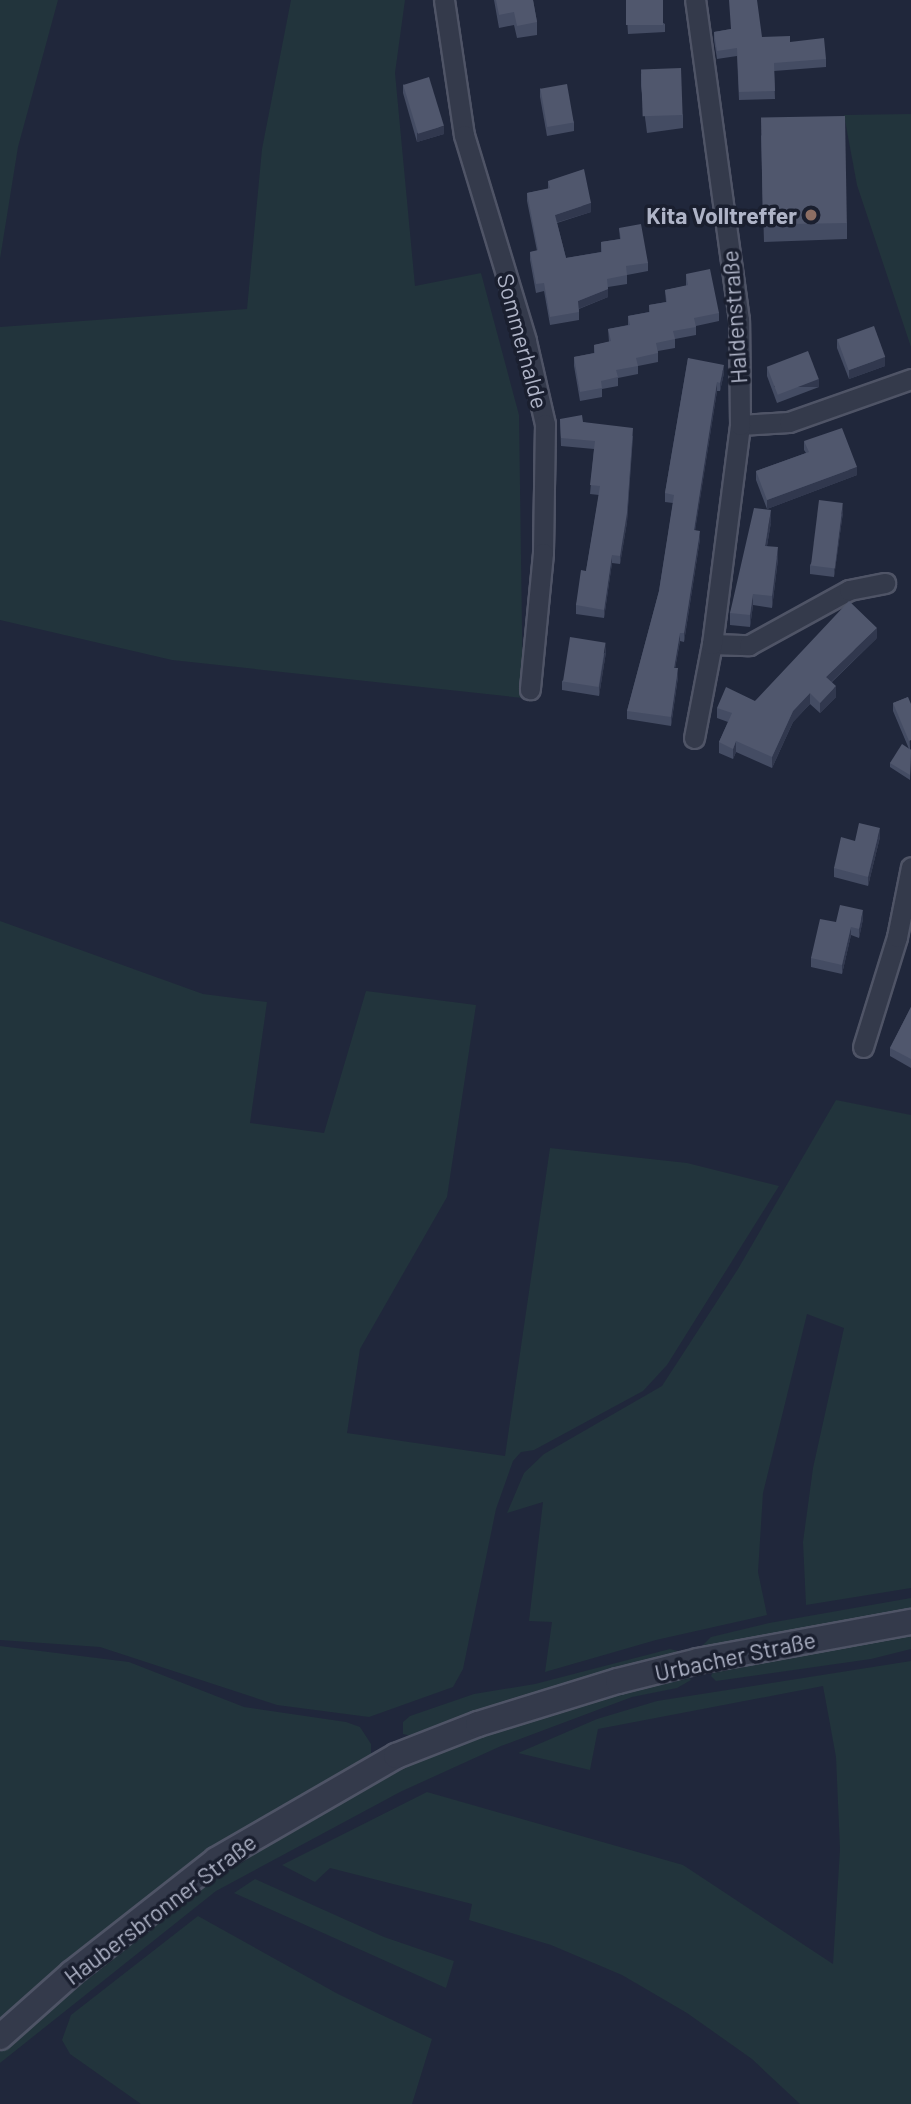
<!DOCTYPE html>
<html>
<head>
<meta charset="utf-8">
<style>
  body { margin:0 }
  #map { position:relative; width:911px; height:2104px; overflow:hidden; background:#20273b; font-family:Barlow,sans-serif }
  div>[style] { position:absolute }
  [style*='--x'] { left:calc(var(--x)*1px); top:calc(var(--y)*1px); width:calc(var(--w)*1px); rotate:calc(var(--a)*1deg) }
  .green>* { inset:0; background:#22343c }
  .roads { filter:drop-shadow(2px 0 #4f5466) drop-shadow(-2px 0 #4f5466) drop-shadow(0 2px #4f5466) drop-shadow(0 -2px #4f5466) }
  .minor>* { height:19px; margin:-9.5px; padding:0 9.5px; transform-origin:9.5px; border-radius:9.5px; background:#343a4b }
  .tertiary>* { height:24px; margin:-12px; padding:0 12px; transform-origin:12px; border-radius:12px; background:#343a4b }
  .wall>* { inset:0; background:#444c63 }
  .shaded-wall>* { inset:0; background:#31384e; transform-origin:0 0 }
  .building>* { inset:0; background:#50576d; transform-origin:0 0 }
  .dots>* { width:19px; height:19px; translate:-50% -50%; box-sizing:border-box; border:4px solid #1a1f2f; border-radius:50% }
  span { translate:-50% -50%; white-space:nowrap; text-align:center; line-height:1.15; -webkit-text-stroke:7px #1a1f2f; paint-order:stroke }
  .poi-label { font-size:23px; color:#afb4c7; font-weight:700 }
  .right { translate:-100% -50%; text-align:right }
  .street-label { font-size:23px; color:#afb4c7 }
</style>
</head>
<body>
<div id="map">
  <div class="green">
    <i style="clip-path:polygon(0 0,58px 0,18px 147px,0 259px)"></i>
    <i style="clip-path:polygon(291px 0,405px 0,395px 73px,415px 286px,481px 273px,519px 415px,523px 698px,172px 660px,0 620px,0 327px,247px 309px,262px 149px)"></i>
    <i style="clip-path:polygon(911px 114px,911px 347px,857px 185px,844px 115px)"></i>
    <i style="clip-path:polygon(0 921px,203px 994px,267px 1002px,250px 1123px,324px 1133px,366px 991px,476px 1005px,447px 1197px,360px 1349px,347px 1433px,505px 1456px,550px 1148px,687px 1163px,779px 1186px,667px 1365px,643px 1391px,534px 1450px,521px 1452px,513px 1461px,496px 1509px,463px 1669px,453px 1687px,369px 1717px,277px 1705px,100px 1647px,0 1640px)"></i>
    <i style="clip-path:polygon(836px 1100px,911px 1115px,911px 1588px,806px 1605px,803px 1542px,813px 1468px,844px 1328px,807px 1314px,763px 1493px,758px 1572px,767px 1615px,656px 1640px,545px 1672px,552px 1622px,529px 1621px,543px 1502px,507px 1513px,524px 1473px,544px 1454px,662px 1386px,738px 1269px)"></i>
    <i style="clip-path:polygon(911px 1598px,911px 1612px,705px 1652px,702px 1646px,711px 1637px,769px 1623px)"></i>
    <i style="clip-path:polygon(911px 1632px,911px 1649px,871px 1659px,716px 1681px,711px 1676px,714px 1670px)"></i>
    <i style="clip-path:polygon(0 1646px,129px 1662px,244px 1707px,346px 1722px,360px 1727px,371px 1744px,371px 1754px,367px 1762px,212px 1850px,0 2026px)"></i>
    <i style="clip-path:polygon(670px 1649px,682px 1652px,681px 1657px,415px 1737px,403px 1734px,403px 1722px,410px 1716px,474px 1694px,535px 1684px)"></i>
    <i style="clip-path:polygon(911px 1661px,911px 2104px,800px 2104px,752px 2059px,687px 2013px,622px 1975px,551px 1945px,469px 1920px,472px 1904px,330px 1868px,315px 1882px,282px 1865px,427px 1792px,683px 1865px,833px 1964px,840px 1849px,836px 1757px,823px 1686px,598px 1729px,590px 1770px,518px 1753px,597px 1719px,657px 1701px)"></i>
    <i style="clip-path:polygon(689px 1676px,691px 1680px,677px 1688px,632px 1697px,501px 1746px,400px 1792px,216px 1891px,0 2063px,0 2052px,214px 1874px,396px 1768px,572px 1703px)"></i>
    <i style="clip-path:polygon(255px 1879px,384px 1937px,454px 1961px,446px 1988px,234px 1893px)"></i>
    <i style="clip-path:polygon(198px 1916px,338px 1994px,432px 2039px,412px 2104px,141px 2104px,70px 2054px,62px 2040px,71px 2015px)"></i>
  </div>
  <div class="roads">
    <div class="minor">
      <i style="--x:444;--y:0;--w:136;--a:81.6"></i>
      <i style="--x:464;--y:135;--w:215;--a:73.2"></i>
      <i style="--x:526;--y:341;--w:85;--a:77.1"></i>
      <i style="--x:545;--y:424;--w:129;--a:90.9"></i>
      <i style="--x:543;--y:553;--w:137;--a:95.5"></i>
      <i style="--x:740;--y:425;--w:49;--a:-3.5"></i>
      <i style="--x:789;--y:422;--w:129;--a:-19.4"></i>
      <i style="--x:712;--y:644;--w:37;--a:2"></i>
      <i style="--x:749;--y:645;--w:114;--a:-28.8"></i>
      <i style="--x:849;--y:590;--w:37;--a:-11"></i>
      <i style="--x:694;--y:738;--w:96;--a:-79.2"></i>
      <i style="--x:712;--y:644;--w:221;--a:-82.7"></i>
      <i style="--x:740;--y:425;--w:105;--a:-90.5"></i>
      <i style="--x:739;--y:320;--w:323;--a:-97.8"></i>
      <i style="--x:863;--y:1047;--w:115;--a:-72.8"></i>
      <i style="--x:897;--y:937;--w:71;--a:-78.7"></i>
    </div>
    <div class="tertiary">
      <i style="--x:0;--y:2037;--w:96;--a:-41.6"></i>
      <i style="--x:72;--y:1973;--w:183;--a:-38.1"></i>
      <i style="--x:216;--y:1860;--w:208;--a:-30"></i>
      <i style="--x:396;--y:1756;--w:88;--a:-21.3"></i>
      <i style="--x:478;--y:1724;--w:146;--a:-17.1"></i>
      <i style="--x:618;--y:1681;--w:82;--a:-14"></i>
      <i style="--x:698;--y:1661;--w:217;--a:-10.4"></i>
    </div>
  </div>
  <div class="wall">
    <i style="clip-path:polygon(494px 0,533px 0,537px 22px,537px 35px,517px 38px,514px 25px,499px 28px)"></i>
    <i style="clip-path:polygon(626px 0,665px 24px,665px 32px,628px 34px)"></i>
    <i style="clip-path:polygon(731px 29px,762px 37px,790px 42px,826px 59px,826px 67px,774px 71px,775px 99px,739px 100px,737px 56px,717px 59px,714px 40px,714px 32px)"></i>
    <i style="clip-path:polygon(641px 73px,683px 115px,683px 128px,647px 133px,641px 86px)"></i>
    <i style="clip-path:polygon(403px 84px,444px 134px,417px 142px,403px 93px)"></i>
    <i style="clip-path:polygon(540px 88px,574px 122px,574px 131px,547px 136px,540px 97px)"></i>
    <i style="clip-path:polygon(761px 135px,847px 223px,847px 239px,764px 242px)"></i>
    <i style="clip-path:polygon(548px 181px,591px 212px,557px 223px,566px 258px,601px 252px,601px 242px,620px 239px,619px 228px,648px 263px,648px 271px,627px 275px,627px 284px,608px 287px,608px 297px,579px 309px,579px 320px,550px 325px,544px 291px,536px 293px,530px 260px,530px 252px,537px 251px,527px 201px,527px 193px,548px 189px)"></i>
    <i style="clip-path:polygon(686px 274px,719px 313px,719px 321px,696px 326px,696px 335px,675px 339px,675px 348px,658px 351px,658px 362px,638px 366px,638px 374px,618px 378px,618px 386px,602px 389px,602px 397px,580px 401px,574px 366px,574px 357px,594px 353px,594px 345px,609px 342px,608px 329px,628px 325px,628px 316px,649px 312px,649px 305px,666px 302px,665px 290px,686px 286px)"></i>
    <i style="clip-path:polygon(837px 339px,885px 366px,849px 379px,837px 348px)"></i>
    <i style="clip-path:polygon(688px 358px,724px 373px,720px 391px,717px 391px,695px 530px,700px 539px,684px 642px,680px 641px,675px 668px,678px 677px,671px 726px,627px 719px,627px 711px,659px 591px,673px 503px,665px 502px,665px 493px)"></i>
    <i style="clip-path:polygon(767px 367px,819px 387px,777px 403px,767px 376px)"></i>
    <i style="clip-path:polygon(560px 419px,583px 422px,633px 436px,627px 522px,620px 564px,612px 563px,604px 618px,576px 614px,576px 605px,586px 571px,599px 495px,590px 494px,594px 449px,561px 446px)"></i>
    <i style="clip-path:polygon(804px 441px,857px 475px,767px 509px,756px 480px,756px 471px,806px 453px,804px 450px)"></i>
    <i style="clip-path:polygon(843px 512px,834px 577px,810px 574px,810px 565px)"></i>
    <i style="clip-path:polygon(771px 522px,767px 546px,778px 559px,772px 608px,753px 605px,750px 627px,730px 625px,730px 613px)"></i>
    <i style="clip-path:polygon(877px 638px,832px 682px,836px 697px,820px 713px,810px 704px,793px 722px,772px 768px,736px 752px,733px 759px,719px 753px,719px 742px,728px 722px,717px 718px,717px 708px,755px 701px)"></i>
    <i style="clip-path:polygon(606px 652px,599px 696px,562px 690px,562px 681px)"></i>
    <i style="clip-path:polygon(908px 697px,910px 749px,911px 750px,910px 780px,890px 767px,890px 763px,909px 749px,893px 711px,893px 703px)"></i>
    <i style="clip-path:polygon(880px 837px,868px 886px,834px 877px,834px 868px,855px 841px)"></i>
    <i style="clip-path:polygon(863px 919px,859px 938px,851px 935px,842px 974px,811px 967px,811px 958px,836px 922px)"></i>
    <i style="clip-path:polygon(911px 1007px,911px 1068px,890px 1056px,890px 1048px)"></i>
  </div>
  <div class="shaded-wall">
    <i style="clip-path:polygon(444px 126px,444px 134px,417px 142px,417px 133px)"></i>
    <i style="clip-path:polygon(591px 203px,591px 212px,555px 223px,555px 215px)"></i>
    <i style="clip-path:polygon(608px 289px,608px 297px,578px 309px,578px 301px)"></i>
    <i style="clip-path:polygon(885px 357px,885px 366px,849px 379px,849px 370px)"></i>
    <i style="clip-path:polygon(724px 365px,724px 373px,720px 391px,720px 383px)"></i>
    <i style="left:819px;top:379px;width:8px;height:45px;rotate:90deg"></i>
    <i style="clip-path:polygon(717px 382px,717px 391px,694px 538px,694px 530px)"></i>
    <i style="clip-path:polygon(633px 428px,627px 522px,620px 564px,620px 556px)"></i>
    <i style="clip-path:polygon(857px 467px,857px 475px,767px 509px,767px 500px)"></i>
    <i style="clip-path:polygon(843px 503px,843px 512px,834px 577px,834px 569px)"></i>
    <i style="clip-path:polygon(771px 510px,771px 522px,765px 557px,765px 546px)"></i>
    <i style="clip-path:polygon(700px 531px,700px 539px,684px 642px,684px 633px)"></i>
    <i style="clip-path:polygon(778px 547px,778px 559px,772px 608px,772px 596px)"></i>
    <i style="clip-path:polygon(612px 555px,612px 563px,604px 618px,604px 610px)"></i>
    <i style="clip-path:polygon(753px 594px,753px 605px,750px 627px,750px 615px)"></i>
    <i style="clip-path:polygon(877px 628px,877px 638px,826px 687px,826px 677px)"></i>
    <i style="clip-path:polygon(680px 633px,680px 641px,674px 676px,674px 668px)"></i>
    <i style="clip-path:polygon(606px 643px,606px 652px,599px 696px,599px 687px)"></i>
    <i style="clip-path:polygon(678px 668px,678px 677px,671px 726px,671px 717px)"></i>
    <i style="clip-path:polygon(836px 686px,836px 697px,820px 713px,820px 703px)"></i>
    <i style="clip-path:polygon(810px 693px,810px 704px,793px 722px,772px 768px,772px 757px,793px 711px)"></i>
    <i style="clip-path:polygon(736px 741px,736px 752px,733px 759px,733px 749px)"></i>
    <i style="clip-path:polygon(880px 828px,880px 837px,868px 886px,868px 877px)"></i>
    <i style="clip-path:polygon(863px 910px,863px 919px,859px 938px,859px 929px)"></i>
    <i style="clip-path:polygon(851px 927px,851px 935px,842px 974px,842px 965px)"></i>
  </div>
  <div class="building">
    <i style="clip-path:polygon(496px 0,533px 0,537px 22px,517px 26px,514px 12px,499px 15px)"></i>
    <i style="left:626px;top:0;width:37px;height:25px"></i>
    <i style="clip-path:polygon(729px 0,757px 0,762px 37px,790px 36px,790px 42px,824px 38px,826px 59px,774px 63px,775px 91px,739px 92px,737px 48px,717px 51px,714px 32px,731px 29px)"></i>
    <i style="left:681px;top:68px;width:47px;height:40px;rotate:88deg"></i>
    <i style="left:429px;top:77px;width:51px;height:27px;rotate:73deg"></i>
    <i style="left:567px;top:84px;width:39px;height:27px;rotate:80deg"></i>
    <i style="left:845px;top:116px;width:107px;height:84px;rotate:89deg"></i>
    <i style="clip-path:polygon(584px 169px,591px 203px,555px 215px,566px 258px,602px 252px,601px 242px,621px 239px,619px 228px,641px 224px,648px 263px,626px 266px,627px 275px,607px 279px,608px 289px,578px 301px,579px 312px,550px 317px,544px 283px,536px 284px,530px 252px,538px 250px,527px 193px,550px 188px,548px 181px)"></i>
    <i style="clip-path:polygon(710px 269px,719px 313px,694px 318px,696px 327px,673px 331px,675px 339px,656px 343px,658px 353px,636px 358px,638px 366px,616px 370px,618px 377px,601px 381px,602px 388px,580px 392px,574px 357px,595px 353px,594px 345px,611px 341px,608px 329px,630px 325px,628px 316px,650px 312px,649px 305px,667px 302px,665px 290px,688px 285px,686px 274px)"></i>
    <i style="left:874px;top:326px;width:33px;height:39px;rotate:70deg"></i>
    <i style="left:808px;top:351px;width:30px;height:44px;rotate:69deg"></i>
    <i style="clip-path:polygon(688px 358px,724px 365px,720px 383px,717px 382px,694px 530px,700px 531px,684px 633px,680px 633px,674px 668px,678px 668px,671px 717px,627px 711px,659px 591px,674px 495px,665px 493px)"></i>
    <i style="clip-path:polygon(582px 415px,583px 422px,633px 428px,627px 513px,620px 556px,612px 555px,604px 610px,576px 605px,581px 570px,586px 571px,600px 486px,590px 485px,595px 441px,561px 438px,560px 419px)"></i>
    <i style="clip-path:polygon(842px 428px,857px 467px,767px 500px,756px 471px,809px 452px,804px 441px)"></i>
    <i style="left:819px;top:500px;width:24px;height:66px;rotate:7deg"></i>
    <i style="clip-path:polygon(754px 508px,771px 510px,765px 546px,778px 547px,772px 596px,753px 594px,750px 615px,730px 613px)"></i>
    <i style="clip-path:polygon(849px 601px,877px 628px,826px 677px,836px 686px,820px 703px,810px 693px,793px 711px,772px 757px,736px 741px,733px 749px,719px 742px,732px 713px,717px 708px,726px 687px,755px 701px)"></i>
    <i style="left:570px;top:637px;width:36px;height:45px;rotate:9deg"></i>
    <i style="clip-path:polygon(908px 697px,911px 704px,911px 740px,909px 741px,893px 703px)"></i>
    <i style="clip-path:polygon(902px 744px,911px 750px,910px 775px,890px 763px)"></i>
    <i style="clip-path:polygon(859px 823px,880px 828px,868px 877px,834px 868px,841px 837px,855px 841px)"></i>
    <i style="clip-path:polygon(840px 905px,863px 910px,859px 929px,851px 927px,842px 965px,811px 958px,820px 919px,836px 922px)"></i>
    <i style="clip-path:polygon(911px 1007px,911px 1059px,890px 1048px)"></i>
  </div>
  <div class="dots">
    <i style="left:811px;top:215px;background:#8d6e63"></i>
  </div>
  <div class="poi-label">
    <span class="right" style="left:797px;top:215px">Kita Volltreffer</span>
  </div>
  <div class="street-label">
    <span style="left:734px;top:317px;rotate:-94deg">Haldenstraße</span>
    <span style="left:523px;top:341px;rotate:75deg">Sommerhalde</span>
    <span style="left:735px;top:1656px;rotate:-12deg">Urbacher Straße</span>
    <span style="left:160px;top:1909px;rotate:-37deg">Haubersbronner Straße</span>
  </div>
</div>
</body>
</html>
